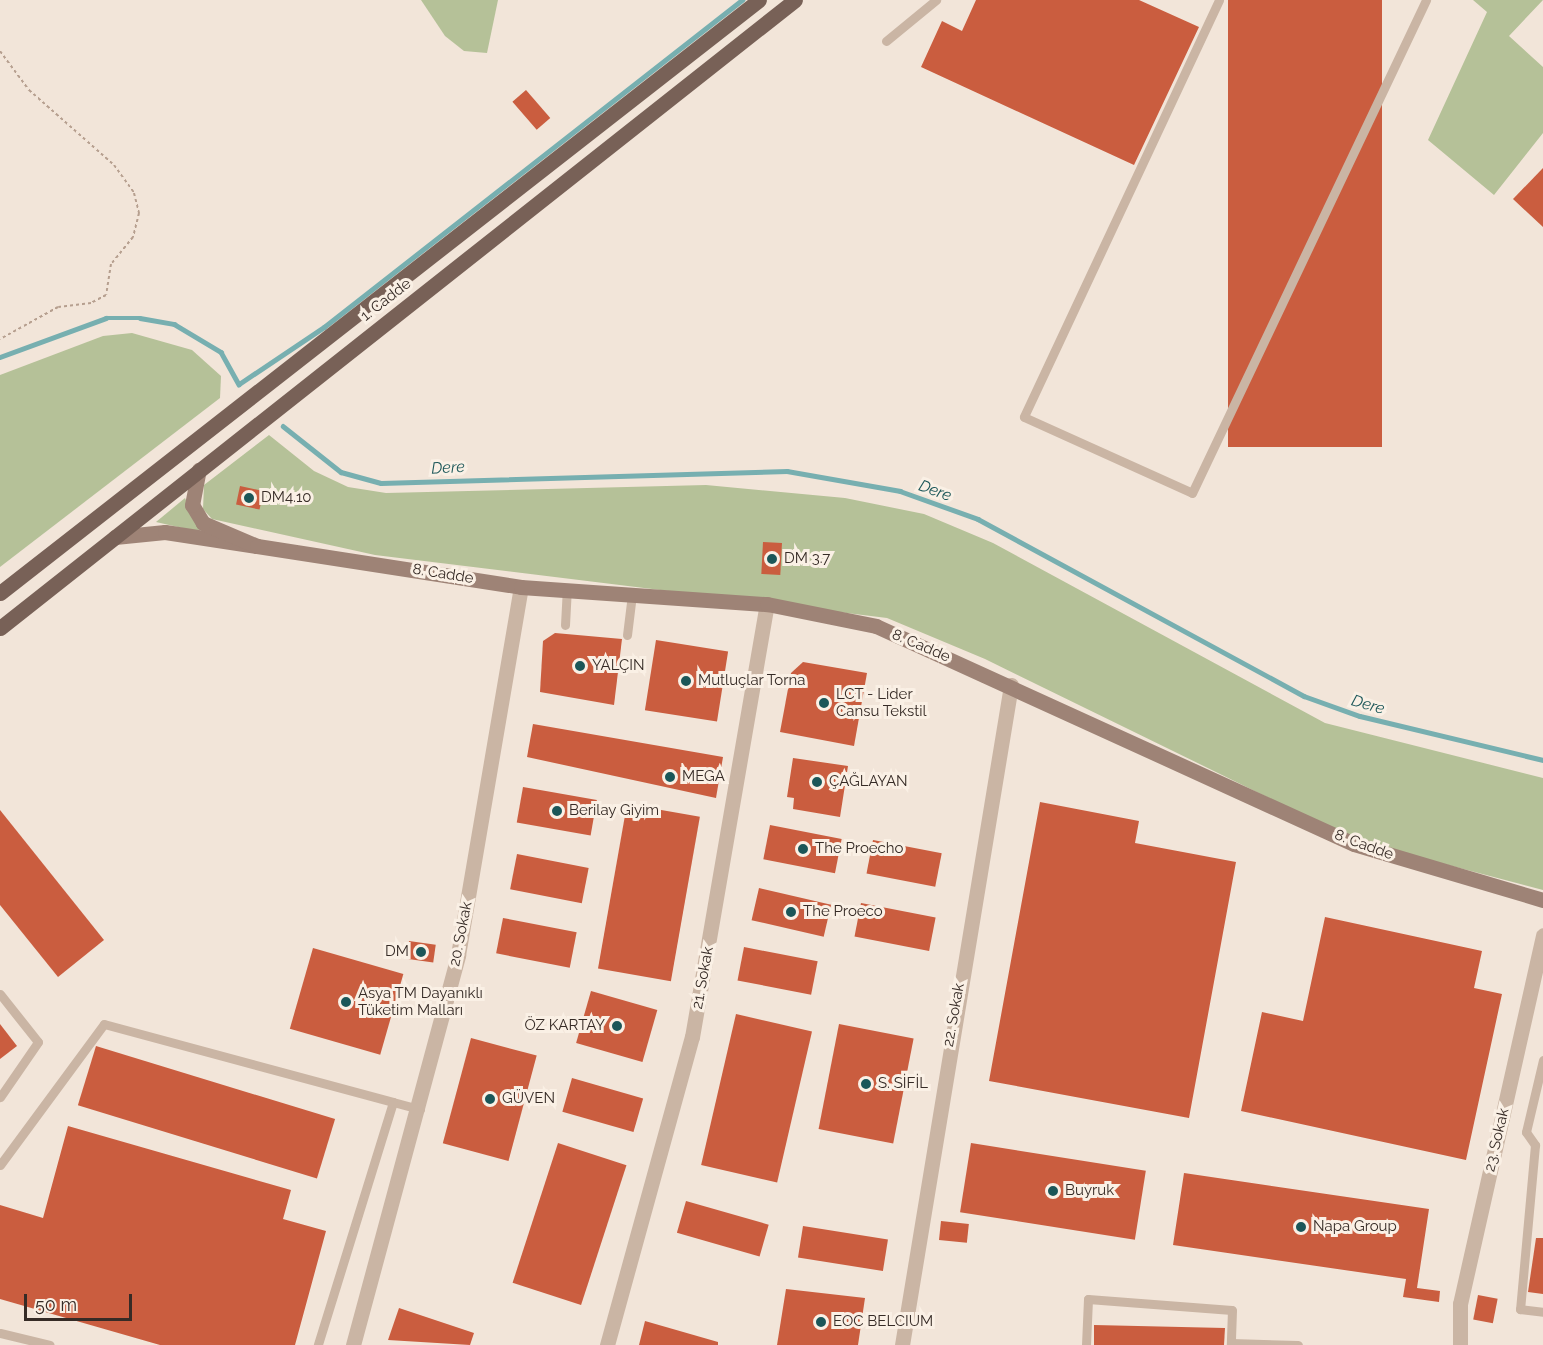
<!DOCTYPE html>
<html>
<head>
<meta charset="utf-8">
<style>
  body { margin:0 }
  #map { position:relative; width:1543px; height:1345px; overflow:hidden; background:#f2e5d9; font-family:Raleway,sans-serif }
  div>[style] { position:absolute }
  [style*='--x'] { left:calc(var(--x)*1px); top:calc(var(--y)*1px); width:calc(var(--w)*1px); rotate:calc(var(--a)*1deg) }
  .green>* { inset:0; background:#b5c198 }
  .stream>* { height:4.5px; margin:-2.25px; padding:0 2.25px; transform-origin:2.25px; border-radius:2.25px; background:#77afb0 }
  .building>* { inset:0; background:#ca5d3f; transform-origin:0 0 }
  .path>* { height:2px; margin-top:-1px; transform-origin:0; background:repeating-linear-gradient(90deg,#b69f8f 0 3px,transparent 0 6px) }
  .lane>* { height:9px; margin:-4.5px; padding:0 4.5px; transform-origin:4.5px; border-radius:4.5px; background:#cab5a4 }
  .street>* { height:15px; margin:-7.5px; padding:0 7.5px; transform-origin:7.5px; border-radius:7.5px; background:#cab5a4 }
  .secondary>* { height:15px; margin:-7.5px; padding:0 7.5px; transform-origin:7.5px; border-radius:7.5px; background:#9e8376 }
  .primary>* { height:15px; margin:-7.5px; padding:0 7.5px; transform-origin:7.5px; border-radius:7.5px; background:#786157 }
  .dots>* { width:16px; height:16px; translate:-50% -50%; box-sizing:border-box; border:3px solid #faf0e5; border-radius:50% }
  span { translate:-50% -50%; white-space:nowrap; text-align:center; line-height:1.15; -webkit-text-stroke:6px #faf0e5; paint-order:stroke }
  .street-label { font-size:15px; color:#362b26 }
  .poi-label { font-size:15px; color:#362b26 }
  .left { translate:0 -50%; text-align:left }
  .right { translate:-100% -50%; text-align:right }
  .water-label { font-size:16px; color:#1b5658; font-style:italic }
  .scale { position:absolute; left:24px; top:1294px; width:108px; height:27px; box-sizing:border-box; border:3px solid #362b26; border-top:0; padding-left:8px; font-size:18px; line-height:21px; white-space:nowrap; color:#362b26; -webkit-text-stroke:4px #faf0e5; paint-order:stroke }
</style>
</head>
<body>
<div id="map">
  <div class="green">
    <i style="clip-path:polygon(421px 0,498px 0,487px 53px,464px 51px,445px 36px)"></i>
    <i style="clip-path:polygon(1473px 0,1543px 0,1509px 36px,1543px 67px,1543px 133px,1494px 195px,1428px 140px,1487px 12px)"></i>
    <i style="clip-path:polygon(132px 333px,192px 350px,221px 376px,220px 398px,0 567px,0 375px,103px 336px)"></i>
    <i style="clip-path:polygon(269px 435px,314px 471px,348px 487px,386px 493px,706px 485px,845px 498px,924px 514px,993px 543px,1325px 723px,1543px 778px,1543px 890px,1357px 841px,985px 659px,887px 618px,375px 555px,212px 519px,203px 509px,204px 485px)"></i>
    <i style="clip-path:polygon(185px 498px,200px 532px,156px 522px)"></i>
  </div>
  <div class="stream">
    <i style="--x:0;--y:357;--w:113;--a:-20.2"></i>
    <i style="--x:106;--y:318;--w:34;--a:0"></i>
    <i style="--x:140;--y:318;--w:35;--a:10"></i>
    <i style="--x:174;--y:324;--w:55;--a:30.8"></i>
    <i style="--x:221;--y:352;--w:37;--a:61"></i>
    <i style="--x:239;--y:384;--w:102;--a:-33.8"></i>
    <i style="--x:324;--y:327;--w:531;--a:-38.04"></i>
    <i style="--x:283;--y:426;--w:74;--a:38.4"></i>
    <i style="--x:341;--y:472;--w:41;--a:15.4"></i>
    <i style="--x:381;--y:483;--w:406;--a:-1.7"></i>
    <i style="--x:787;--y:471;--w:115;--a:10"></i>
    <i style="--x:900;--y:491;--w:83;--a:19.7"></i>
    <i style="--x:978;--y:519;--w:371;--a:28.5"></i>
    <i style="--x:1304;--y:696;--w:59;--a:19.7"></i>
    <i style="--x:1360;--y:716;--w:188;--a:13.5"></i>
  </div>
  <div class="building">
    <i style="clip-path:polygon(976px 0,1139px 0,1199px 27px,1134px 165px,921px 67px,942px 21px,962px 31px)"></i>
    <i style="left:1228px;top:0;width:154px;height:447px"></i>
    <i style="left:526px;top:90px;width:37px;height:18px;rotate:49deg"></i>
    <i style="clip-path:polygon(1543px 168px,1543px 227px,1513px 199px)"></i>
    <i style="left:240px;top:486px;width:24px;height:19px;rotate:12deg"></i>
    <i style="left:763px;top:542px;width:19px;height:32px;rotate:3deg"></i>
    <i style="clip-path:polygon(555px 633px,622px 639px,614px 705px,540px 692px,543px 641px)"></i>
    <i style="left:656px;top:640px;width:73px;height:71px;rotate:9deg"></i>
    <i style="clip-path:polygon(803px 662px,867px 673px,854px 746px,780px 732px,791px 673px)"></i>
    <i style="clip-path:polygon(533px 724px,723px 757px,716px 798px,527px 757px)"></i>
    <i style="clip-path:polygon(793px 758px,848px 766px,840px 817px,793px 809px,794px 798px,787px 797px)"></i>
    <i style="left:523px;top:787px;width:75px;height:36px;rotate:10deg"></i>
    <i style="clip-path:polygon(1040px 802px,1139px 821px,1135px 843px,1236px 862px,1189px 1118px,989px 1081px)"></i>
    <i style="left:627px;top:804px;width:74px;height:167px;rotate:10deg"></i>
    <i style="clip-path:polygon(0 810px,104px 940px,58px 977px,0 905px)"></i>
    <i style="left:770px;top:825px;width:73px;height:35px;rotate:11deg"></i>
    <i style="left:873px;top:840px;width:70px;height:34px;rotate:11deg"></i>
    <i style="left:517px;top:854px;width:73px;height:36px;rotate:11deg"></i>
    <i style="left:759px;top:888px;width:74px;height:33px;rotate:13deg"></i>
    <i style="left:861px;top:903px;width:76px;height:34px;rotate:11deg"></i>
    <i style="clip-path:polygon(1325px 917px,1482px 951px,1474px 988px,1502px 994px,1466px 1160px,1241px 1111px,1262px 1012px,1303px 1021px)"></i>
    <i style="left:503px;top:918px;width:75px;height:36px;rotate:11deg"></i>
    <i style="left:409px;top:941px;width:27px;height:18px;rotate:8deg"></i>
    <i style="left:744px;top:947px;width:75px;height:34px;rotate:11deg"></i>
    <i style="left:313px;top:948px;width:94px;height:84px;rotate:16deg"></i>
    <i style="left:591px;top:991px;width:69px;height:54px;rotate:16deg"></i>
    <i style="left:736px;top:1014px;width:78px;height:155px;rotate:13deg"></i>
    <i style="clip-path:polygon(0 1024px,17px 1046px,0 1059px)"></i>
    <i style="left:839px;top:1024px;width:76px;height:107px;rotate:11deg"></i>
    <i style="left:471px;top:1038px;width:68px;height:109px;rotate:15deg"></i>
    <i style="left:96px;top:1046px;width:250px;height:62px;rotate:17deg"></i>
    <i style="left:572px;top:1078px;width:74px;height:35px;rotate:16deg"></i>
    <i style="clip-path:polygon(68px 1126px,291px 1190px,283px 1219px,326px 1231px,295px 1345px,160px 1345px,0 1299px,0 1205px,43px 1218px)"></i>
    <i style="left:558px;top:1143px;width:72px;height:147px;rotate:18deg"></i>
    <i style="left:971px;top:1143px;width:177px;height:70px;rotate:9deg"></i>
    <i style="clip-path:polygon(1184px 1173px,1429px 1209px,1417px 1288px,1440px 1291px,1439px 1302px,1403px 1297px,1406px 1279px,1173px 1245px)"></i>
    <i style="left:686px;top:1201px;width:86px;height:33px;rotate:16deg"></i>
    <i style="left:941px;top:1221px;width:28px;height:19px;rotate:6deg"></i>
    <i style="left:803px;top:1226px;width:86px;height:32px;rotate:9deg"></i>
    <i style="clip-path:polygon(1536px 1238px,1543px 1238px,1543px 1294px,1528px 1292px)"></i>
    <i style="clip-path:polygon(786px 1289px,865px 1298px,858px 1345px,777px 1345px)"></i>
    <i style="left:1478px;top:1295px;width:20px;height:25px;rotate:11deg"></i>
    <i style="clip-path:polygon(399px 1308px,474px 1333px,470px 1345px,388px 1340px)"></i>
    <i style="clip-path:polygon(645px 1321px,718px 1342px,718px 1345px,639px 1345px)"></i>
    <i style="clip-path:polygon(1094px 1325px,1225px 1328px,1224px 1345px,1094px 1345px)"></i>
  </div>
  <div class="path">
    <i style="--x:0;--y:51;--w:49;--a:53.4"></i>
    <i style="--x:29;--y:90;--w:113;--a:41.4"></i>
    <i style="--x:114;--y:165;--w:34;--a:54"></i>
    <i style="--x:134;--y:193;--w:21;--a:76"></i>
    <i style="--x:139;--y:213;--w:25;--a:104"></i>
    <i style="--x:133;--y:237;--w:35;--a:129"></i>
    <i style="--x:111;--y:264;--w:31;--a:99"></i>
    <i style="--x:106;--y:295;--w:17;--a:152"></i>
    <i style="--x:91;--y:303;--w:33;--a:173"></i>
    <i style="--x:58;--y:307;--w:66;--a:151.1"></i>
  </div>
  <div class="lane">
    <i style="--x:1219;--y:0;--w:460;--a:115.1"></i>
    <i style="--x:1024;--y:417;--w:184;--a:24.3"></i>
    <i style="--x:1192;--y:493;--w:546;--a:-64.61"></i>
    <i style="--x:886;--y:41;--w:65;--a:-39.4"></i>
    <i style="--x:565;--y:625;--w:35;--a:-87"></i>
    <i style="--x:627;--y:635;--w:41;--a:-83"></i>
    <i style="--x:0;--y:994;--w:61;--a:51.6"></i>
    <i style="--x:38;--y:1042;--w:67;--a:124.6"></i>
    <i style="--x:1543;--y:1060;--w:74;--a:103.3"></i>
    <i style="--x:1526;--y:1132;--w:16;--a:55"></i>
    <i style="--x:1535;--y:1145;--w:165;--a:95.2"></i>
    <i style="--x:1520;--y:1309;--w:23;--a:7"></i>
    <i style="--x:393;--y:1102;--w:28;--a:15"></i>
    <i style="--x:0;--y:1165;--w:175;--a:-53.6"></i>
    <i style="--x:104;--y:1024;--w:299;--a:15.1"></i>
    <i style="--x:393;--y:1102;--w:254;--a:107.2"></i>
    <i style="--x:0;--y:1333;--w:51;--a:13.5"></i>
    <i style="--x:1231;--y:1343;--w:67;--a:1.7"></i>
    <i style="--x:1086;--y:1345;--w:46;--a:-87.5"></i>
    <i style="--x:1088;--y:1299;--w:144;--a:4.4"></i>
    <i style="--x:1232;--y:1310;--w:35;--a:92"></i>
  </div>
  <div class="street">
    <i style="--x:353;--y:1345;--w:404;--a:-74.9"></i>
    <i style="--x:458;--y:955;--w:373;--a:-80.3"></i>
    <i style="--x:607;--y:1345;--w:320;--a:-74.6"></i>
    <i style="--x:692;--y:1037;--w:439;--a:-80.2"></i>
    <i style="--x:902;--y:1345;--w:669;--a:-80.62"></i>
    <i style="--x:1460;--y:1345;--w:41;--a:-90"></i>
    <i style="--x:1460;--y:1304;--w:378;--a:-77.3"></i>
  </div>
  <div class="secondary">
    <i style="--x:115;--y:537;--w:50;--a:-5.7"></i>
    <i style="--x:165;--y:532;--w:93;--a:8.7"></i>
    <i style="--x:257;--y:546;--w:59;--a:-156.9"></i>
    <i style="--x:203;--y:523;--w:21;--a:-121"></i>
    <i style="--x:192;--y:505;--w:36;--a:-79"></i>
    <i style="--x:257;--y:546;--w:267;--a:8.8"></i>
    <i style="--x:521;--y:587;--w:247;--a:4"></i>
    <i style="--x:767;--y:604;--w:111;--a:11.4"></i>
    <i style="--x:876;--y:626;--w:525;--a:24.52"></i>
    <i style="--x:1354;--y:844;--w:197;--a:16.5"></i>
  </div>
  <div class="primary">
    <i style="--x:0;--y:593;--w:963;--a:-38"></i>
    <i style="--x:0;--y:628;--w:1013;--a:-38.31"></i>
  </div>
  <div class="dots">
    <i style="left:249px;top:498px;background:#1b5658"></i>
    <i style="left:772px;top:559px;background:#1b5658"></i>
    <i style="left:580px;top:666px;background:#1b5658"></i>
    <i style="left:686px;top:681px;background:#1b5658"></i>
    <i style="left:824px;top:703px;background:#1b5658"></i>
    <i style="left:670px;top:777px;background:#1b5658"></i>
    <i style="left:817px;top:782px;background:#1b5658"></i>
    <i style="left:557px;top:811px;background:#1b5658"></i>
    <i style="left:803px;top:849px;background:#1b5658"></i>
    <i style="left:791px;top:912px;background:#1b5658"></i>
    <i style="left:421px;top:952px;background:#1b5658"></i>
    <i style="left:346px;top:1002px;background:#1b5658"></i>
    <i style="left:617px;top:1026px;background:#1b5658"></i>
    <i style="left:866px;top:1084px;background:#1b5658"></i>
    <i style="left:490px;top:1099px;background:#1b5658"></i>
    <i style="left:1053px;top:1191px;background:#1b5658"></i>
    <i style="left:1301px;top:1227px;background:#1b5658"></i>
    <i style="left:821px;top:1322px;background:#1b5658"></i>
  </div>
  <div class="street-label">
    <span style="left:386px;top:300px;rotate:-38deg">1. Cadde</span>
    <span style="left:443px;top:574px;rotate:9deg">8. Cadde</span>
    <span style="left:921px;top:646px;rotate:23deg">8. Cadde</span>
    <span style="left:1364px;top:845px;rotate:20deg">8. Cadde</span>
    <span style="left:461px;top:934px;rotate:-79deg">20. Sokak</span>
    <span style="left:703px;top:978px;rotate:-80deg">21. Sokak</span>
    <span style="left:954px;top:1015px;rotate:-80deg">22. Sokak</span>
    <span style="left:1497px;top:1140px;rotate:-77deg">23. Sokak</span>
  </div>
  <div class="poi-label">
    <span class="left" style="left:261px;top:498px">DM4.10</span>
    <span class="left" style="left:784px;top:559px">DM 3.7</span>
    <span class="left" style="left:592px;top:666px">YALÇIN</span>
    <span class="left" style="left:698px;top:681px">Mutluçlar Torna</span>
    <span class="left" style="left:836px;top:703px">LCT - Lider<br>Cansu Tekstil</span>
    <span class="left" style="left:682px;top:777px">MEGA</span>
    <span class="left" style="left:829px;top:782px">ÇAĞLAYAN</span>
    <span class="left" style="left:569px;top:811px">Berilay Giyim</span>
    <span class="left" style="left:815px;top:849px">The Proecho</span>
    <span class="left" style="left:803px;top:912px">The Proeco</span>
    <span class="right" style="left:409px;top:952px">DM</span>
    <span class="left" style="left:358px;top:1002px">Asya TM Dayanıklı<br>Tüketim Malları</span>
    <span class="right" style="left:605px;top:1026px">ÖZ KARTAY</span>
    <span class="left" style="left:878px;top:1084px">S. SİFİL</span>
    <span class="left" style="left:502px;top:1099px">GÜVEN</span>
    <span class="left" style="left:1065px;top:1191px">Buyruk</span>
    <span class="left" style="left:1313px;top:1227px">Napa Group</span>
    <span class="left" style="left:833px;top:1322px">EOC BELCIUM</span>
  </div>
  <div class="water-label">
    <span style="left:448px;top:468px;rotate:-3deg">Dere</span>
    <span style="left:935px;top:491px;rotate:20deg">Dere</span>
    <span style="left:1368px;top:705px;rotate:16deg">Dere</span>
  </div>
  <div class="scale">50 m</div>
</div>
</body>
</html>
